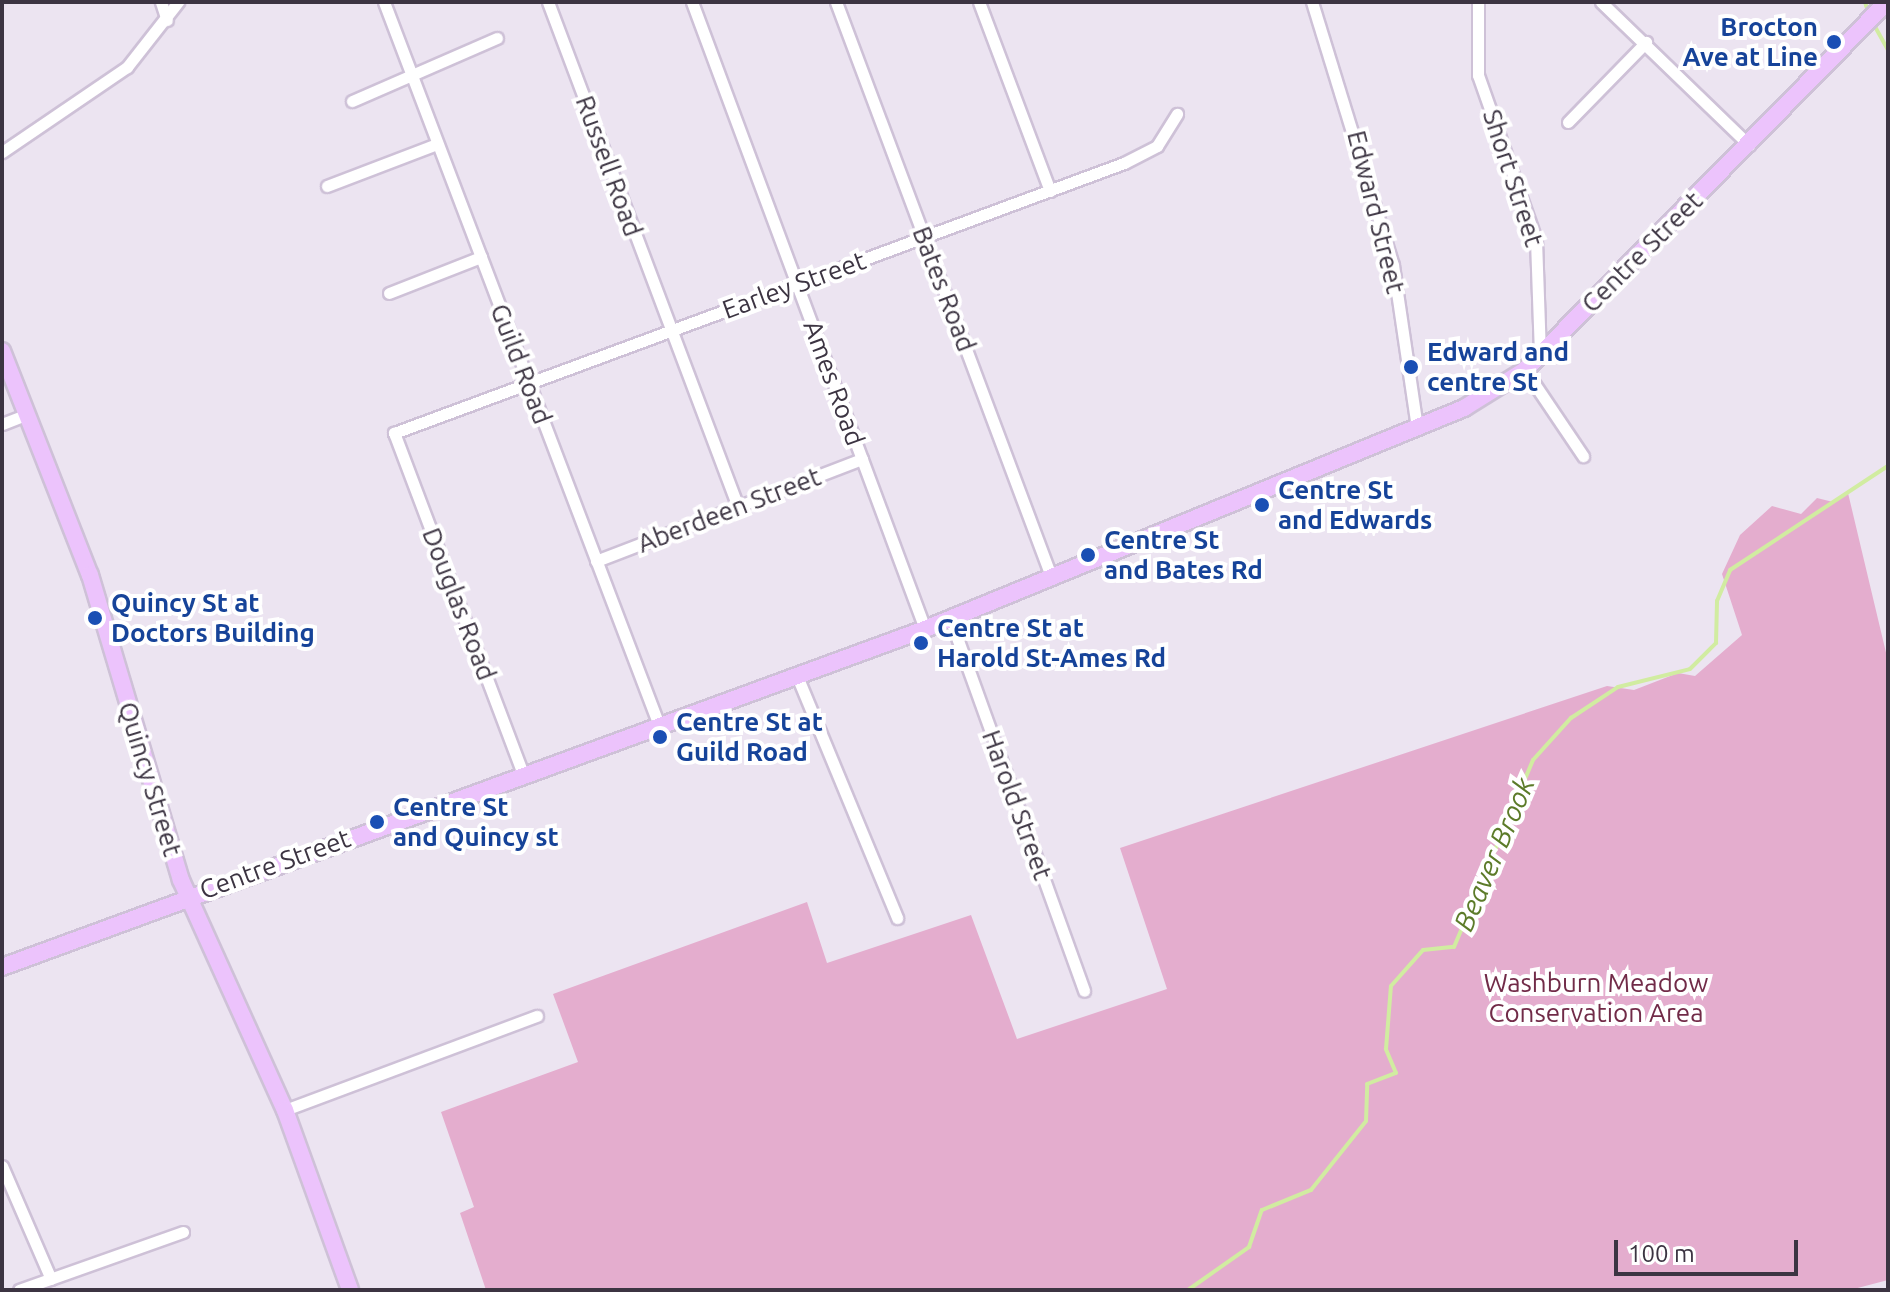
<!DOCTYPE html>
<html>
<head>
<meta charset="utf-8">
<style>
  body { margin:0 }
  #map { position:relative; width:1890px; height:1292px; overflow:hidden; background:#ece4f1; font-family:Ubuntu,sans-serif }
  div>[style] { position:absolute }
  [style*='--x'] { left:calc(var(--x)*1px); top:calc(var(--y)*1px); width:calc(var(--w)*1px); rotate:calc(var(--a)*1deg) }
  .green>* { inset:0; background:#e4adce }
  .stream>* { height:4px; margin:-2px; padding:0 2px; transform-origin:2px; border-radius:2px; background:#d1eca1 }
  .roads { filter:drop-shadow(2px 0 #cec1d7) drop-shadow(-2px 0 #cec1d7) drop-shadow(0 2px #cec1d7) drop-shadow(0 -2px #cec1d7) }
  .street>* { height:11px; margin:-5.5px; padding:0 5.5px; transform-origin:5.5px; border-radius:5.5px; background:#fff }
  .secondary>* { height:16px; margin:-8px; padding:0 8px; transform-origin:8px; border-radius:8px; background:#ecc3fc }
  .dots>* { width:22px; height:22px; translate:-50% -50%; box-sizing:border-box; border:4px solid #fff; border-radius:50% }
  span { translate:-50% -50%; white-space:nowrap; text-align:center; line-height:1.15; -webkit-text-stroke:8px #fff; paint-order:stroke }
  .transit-label { font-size:26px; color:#164399; font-weight:700 }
  .right { translate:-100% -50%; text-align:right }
  .left { translate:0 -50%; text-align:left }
  .street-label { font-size:26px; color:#3c3442 }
  .park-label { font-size:26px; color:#712b48 }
  .water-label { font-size:28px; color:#5c7b29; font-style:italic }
  .frame { position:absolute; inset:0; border:4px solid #3c3442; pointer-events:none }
  .scale { position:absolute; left:1614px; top:1240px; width:184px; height:36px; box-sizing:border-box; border:4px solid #3c3442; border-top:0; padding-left:10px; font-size:24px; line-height:28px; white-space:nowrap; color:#3c3442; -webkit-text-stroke:6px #fff; paint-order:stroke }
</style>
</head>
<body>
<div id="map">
  <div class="green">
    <i style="clip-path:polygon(1848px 493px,1888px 661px,1888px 1280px,1850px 1290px,486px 1290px,460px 1213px,474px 1207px,441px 1112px,578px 1062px,553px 994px,807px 902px,827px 963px,971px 915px,1017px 1039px,1167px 989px,1120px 848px,1607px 686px,1634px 690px,1678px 673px,1695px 676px,1742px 635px,1722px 574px,1740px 535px,1772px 506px,1801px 514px,1817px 498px,1833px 502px)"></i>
  </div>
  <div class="stream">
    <i style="--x:1865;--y:2;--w:14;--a:73"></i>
    <i style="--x:1873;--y:23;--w:31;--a:61"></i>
    <i style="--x:1188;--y:1290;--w:75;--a:-35.2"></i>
    <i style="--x:1249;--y:1247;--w:39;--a:-71"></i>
    <i style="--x:1262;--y:1210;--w:53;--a:-22.2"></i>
    <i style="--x:1311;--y:1190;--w:88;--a:-51.4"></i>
    <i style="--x:1366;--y:1121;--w:37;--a:-88"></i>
    <i style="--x:1367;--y:1084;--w:31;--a:-21"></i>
    <i style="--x:1396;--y:1073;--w:26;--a:-113"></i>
    <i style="--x:1386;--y:1049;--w:63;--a:-85.5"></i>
    <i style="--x:1391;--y:986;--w:48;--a:-48.4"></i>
    <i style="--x:1423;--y:950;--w:31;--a:-6"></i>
    <i style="--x:1454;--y:947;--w:203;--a:-67.1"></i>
    <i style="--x:1533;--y:760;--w:57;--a:-47.9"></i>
    <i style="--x:1571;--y:718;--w:56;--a:-33.4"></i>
    <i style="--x:1618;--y:687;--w:74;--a:-14"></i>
    <i style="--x:1690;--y:669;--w:37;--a:-45"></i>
    <i style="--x:1716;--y:643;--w:42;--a:-88.6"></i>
    <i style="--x:1717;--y:601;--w:34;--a:-67"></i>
    <i style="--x:1730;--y:570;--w:189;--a:-33.4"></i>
  </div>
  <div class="roads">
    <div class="street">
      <i style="--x:161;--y:2;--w:19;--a:72"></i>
      <i style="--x:384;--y:2;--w:774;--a:69.18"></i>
      <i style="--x:548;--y:2;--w:540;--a:69.38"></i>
      <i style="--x:692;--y:2;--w:669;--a:69.61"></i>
      <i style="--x:836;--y:2;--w:613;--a:69.47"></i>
      <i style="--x:979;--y:2;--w:202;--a:69.4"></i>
      <i style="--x:1312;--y:2;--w:275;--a:72.9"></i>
      <i style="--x:1393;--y:265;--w:164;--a:81.6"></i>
      <i style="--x:1478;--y:2;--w:73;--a:90"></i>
      <i style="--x:1478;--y:75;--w:175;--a:70.6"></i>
      <i style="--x:1536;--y:240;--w:115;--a:88"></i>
      <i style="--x:1601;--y:2;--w:206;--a:44"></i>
      <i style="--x:352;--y:101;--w:158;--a:-23.5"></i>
      <i style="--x:1568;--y:122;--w:112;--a:-45.7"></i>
      <i style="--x:2;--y:152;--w:151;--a:-34.2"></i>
      <i style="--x:127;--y:67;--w:83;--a:-51.9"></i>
      <i style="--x:327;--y:186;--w:118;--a:-20.9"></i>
      <i style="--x:389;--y:293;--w:99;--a:-21.4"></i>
      <i style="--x:1525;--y:370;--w:104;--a:56"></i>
      <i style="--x:2;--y:424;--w:28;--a:-21"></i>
      <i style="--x:596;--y:561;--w:285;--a:-21"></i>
      <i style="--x:950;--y:618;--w:396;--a:70.2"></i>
      <i style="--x:797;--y:676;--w:262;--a:67.5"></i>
      <i style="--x:523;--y:774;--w:365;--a:-110.7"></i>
      <i style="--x:394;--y:433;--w:778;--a:-20.3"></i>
      <i style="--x:1124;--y:163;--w:37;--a:-27"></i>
      <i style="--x:1157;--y:146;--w:38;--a:-58"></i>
      <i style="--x:285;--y:1110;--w:269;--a:-20.5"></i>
      <i style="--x:2;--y:1166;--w:123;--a:66.6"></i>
      <i style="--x:19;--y:1290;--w:174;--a:-19.5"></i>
    </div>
    <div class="secondary">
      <i style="--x:2;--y:351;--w:241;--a:68.6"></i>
      <i style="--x:90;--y:575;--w:318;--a:73.4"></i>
      <i style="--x:181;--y:880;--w:252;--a:65.7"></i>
      <i style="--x:285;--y:1110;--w:191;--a:70.1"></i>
      <i style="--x:2;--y:967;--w:983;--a:-20.11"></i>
      <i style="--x:925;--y:629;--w:583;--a:-22.29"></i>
      <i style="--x:1464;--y:408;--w:72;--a:-31.9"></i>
      <i style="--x:1525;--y:370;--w:516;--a:-45.47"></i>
    </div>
  </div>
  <div class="dots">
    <i style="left:1834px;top:42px;background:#1a4fb4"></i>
    <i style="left:1411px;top:367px;background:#1a4fb4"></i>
    <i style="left:1262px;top:505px;background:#1a4fb4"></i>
    <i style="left:1088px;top:555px;background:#1a4fb4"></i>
    <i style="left:95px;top:618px;background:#1a4fb4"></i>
    <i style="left:921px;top:643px;background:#1a4fb4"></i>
    <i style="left:660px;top:737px;background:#1a4fb4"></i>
    <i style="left:377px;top:822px;background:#1a4fb4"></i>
  </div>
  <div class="transit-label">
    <span class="right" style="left:1818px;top:42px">Brocton<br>Ave at Line</span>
    <span class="left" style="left:1427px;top:367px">Edward and<br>centre St</span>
    <span class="left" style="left:1278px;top:505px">Centre St<br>and Edwards</span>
    <span class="left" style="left:1104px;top:555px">Centre St<br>and Bates Rd</span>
    <span class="left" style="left:111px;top:618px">Quincy St at<br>Doctors Building</span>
    <span class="left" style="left:937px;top:643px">Centre St at<br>Harold St-Ames Rd</span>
    <span class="left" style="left:676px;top:737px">Centre St at<br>Guild Road</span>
    <span class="left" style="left:393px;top:822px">Centre St<br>and Quincy st</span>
  </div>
  <div class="street-label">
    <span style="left:609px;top:166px;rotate:70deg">Russell Road</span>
    <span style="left:1513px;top:178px;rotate:72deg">Short Street</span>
    <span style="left:1376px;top:212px;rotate:76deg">Edward Street</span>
    <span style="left:1642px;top:252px;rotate:-45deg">Centre Street</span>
    <span style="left:794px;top:285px;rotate:-20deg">Earley Street</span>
    <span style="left:944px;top:289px;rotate:69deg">Bates Road</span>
    <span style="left:521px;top:364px;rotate:69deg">Guild Road</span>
    <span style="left:834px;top:383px;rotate:70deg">Ames Road</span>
    <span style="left:729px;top:510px;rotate:-21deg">Aberdeen Street</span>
    <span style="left:459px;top:604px;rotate:69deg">Douglas Road</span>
    <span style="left:150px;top:779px;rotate:73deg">Quincy Street</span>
    <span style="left:1017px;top:805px;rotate:70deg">Harold Street</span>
    <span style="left:275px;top:864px;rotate:-20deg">Centre Street</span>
  </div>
  <div class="park-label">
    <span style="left:1596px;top:998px">Washburn Meadow<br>Conservation Area</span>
  </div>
  <div class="water-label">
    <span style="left:1494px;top:854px;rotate:-67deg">Beaver Brook</span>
  </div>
  <div class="frame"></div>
  <div class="scale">100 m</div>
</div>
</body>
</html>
